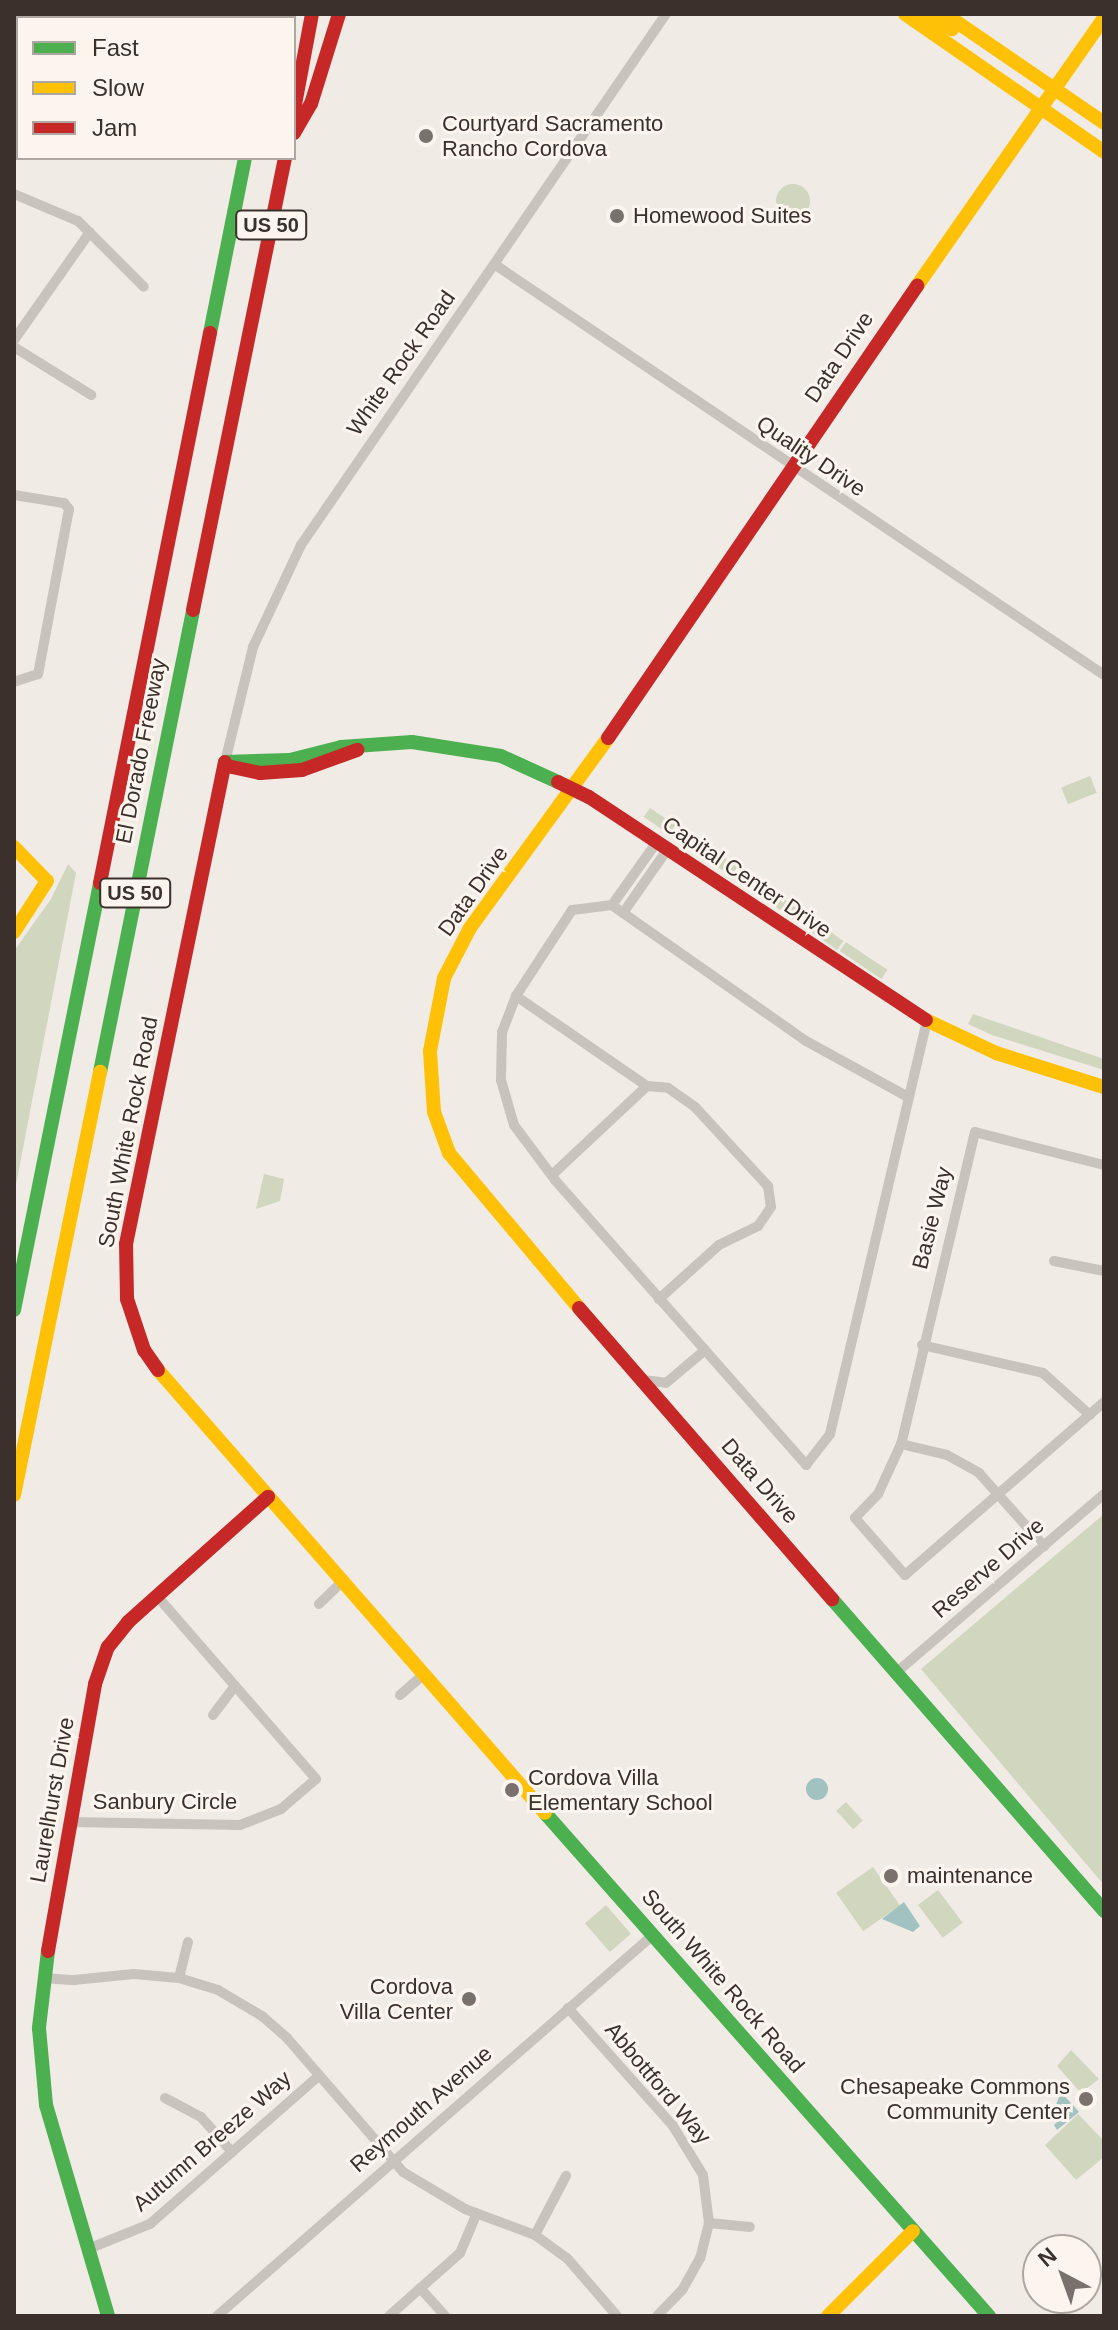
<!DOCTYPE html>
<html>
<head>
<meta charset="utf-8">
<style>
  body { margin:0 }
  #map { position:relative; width:1118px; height:2330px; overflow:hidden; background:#f0ebe5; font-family:Helvetica,sans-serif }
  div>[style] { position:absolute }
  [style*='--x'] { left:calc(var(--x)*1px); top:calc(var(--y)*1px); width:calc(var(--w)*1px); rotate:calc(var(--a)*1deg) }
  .green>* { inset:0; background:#d1d6bf; transform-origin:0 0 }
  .round { border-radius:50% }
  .water>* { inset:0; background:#a1c2c1 }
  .street>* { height:10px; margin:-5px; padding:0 5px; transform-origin:5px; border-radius:5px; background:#c9c3be }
  .fast>* { height:14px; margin:-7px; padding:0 7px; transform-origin:7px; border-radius:7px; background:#4caf50 }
  .slow>* { height:14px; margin:-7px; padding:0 7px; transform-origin:7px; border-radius:7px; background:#ffc107 }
  .jam>* { height:14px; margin:-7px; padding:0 7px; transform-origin:7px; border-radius:7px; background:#c62828 }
  .dots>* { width:22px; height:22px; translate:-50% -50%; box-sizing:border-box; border:4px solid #fbf5ee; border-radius:50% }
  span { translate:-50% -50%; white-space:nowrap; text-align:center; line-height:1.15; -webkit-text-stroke:6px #fbf5ee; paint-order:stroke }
  .shield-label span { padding:2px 6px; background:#fbf5ee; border:2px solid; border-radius:6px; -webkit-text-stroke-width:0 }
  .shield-label { font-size:20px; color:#3b302b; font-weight:700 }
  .poi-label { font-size:22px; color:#3b302b }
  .left { translate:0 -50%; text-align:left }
  .right { translate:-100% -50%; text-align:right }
  .street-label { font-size:22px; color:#3b302b }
  .frame { position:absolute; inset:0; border:16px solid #3b302b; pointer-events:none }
  .legend { position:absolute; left:16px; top:16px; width:280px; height:144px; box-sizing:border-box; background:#fbf5ee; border:2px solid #aea6a0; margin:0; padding:10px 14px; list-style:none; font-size:24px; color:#3b302b }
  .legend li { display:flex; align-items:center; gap:16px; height:40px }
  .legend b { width:40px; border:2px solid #aea6a0 }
  .north { position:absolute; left:1022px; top:2234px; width:80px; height:80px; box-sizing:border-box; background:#fbf5ee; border:2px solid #aea6a0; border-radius:50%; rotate:319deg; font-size:22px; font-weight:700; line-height:32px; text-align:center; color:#3b302b }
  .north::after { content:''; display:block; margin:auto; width:28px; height:36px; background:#7a716c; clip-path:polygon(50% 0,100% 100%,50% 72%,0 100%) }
</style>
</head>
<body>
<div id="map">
  <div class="green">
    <i class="round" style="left:776px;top:184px;width:34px;height:34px"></i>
    <i style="left:1090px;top:776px;width:18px;height:31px;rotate:68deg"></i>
    <i style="left:650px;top:808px;width:120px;height:11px;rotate:34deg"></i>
    <i style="clip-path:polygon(68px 864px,76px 873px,14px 1195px,14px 951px,51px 899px)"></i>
    <i style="left:782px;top:898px;width:75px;height:11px;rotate:35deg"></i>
    <i style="left:846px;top:942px;width:50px;height:11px;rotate:34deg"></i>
    <i style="clip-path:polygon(973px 1014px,1104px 1059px,1104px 1070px,992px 1035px,968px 1024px)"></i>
    <i style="clip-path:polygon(264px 1174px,284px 1179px,280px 1201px,256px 1209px)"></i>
    <i style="clip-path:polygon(1104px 1514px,1104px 1885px,921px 1669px)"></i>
    <i style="left:846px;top:1802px;width:25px;height:13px;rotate:48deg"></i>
    <i style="left:873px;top:1867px;width:47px;height:45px;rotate:55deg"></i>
    <i style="left:938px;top:1890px;width:41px;height:25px;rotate:53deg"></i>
    <i style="left:606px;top:1905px;width:38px;height:28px;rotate:49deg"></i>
    <i style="clip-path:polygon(1071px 2050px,1099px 2079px,1081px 2093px,1057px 2066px)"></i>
    <i style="clip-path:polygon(1078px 2114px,1104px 2141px,1104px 2157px,1076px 2180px,1045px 2145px)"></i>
  </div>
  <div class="water">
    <i class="round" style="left:806px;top:1778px;width:22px;height:22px"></i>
    <i style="clip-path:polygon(904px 1902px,920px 1926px,913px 1932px,882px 1919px)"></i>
    <i style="clip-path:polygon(1061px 2092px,1079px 2112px,1057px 2130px,1054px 2125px,1059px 2120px,1056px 2105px)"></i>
  </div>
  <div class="street">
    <i style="--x:16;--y:14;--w:6;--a:45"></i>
    <i style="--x:182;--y:18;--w:4;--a:-76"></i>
    <i style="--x:14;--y:194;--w:69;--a:22.9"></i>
    <i style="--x:78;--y:221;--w:93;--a:45"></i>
    <i style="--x:497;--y:266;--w:732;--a:33.97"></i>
    <i style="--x:14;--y:340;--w:132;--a:-54.9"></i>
    <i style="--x:14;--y:347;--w:91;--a:31.9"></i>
    <i style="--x:14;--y:495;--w:51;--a:9.1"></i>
    <i style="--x:64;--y:503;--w:8;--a:50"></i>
    <i style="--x:69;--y:509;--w:168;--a:100.6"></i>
    <i style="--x:38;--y:674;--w:25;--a:162"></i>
    <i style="--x:225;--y:762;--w:118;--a:-76.3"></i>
    <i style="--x:253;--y:647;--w:113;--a:-64.8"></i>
    <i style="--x:301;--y:545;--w:644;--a:-55.5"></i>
    <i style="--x:612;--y:905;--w:76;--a:-54.6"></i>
    <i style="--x:623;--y:913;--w:77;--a:-55.1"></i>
    <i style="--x:516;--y:996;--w:159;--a:34.5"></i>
    <i style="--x:647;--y:1086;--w:130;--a:136.9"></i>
    <i style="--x:647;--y:1086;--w:21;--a:5"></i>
    <i style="--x:668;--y:1088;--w:33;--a:35"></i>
    <i style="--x:695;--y:1107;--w:108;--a:47.3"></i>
    <i style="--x:768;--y:1186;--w:21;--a:82"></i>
    <i style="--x:771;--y:1207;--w:23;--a:124"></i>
    <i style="--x:758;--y:1226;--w:43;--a:154"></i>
    <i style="--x:719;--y:1245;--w:81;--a:138"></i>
    <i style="--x:908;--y:1097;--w:116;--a:-151.2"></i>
    <i style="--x:806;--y:1041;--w:237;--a:-145"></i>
    <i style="--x:612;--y:905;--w:40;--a:172.9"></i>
    <i style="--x:572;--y:910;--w:103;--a:123.1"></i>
    <i style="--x:516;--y:996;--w:39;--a:111"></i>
    <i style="--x:502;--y:1032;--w:48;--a:91.2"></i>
    <i style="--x:501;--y:1080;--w:47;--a:73.9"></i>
    <i style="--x:514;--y:1125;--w:69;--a:53.3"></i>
    <i style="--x:555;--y:1180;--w:380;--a:48.6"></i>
    <i style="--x:806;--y:1465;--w:39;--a:-52"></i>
    <i style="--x:830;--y:1434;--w:424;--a:-76.8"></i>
    <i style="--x:1104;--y:1165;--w:133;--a:-165.7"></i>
    <i style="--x:975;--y:1132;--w:321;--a:103.3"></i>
    <i style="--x:901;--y:1444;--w:55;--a:114.7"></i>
    <i style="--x:878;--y:1494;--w:33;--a:134"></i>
    <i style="--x:855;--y:1518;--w:76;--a:48.7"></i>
    <i style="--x:905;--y:1575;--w:264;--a:-41"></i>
    <i style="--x:1054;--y:1261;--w:51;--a:11.3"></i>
    <i style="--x:922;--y:1345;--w:124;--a:13"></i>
    <i style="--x:1043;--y:1373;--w:63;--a:41.8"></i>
    <i style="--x:643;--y:1380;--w:23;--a:7"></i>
    <i style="--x:666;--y:1383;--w:51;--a:-40.2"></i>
    <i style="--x:901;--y:1444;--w:47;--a:13.4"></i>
    <i style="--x:947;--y:1455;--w:37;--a:29"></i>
    <i style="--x:979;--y:1473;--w:98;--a:48.3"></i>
    <i style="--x:319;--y:1604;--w:33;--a:-44"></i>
    <i style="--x:897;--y:1672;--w:273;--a:-40.7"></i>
    <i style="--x:400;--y:1695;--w:32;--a:-41"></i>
    <i style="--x:213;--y:1715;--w:36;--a:-53"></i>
    <i style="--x:69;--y:1822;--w:171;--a:1"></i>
    <i style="--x:240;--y:1825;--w:44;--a:-21.3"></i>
    <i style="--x:281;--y:1809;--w:46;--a:-40.6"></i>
    <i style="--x:316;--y:1779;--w:241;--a:-131"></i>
    <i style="--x:43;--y:1978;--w:31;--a:4"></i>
    <i style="--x:74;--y:1980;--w:60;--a:-5.7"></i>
    <i style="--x:134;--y:1974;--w:45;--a:5.1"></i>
    <i style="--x:179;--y:1978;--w:41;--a:17.1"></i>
    <i style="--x:218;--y:1990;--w:51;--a:30.6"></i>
    <i style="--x:262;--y:2016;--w:33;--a:41"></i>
    <i style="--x:287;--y:2038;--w:177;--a:49.1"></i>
    <i style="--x:403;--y:2172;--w:72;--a:30.8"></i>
    <i style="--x:465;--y:2209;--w:75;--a:20.4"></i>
    <i style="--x:535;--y:2235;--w:39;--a:36"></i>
    <i style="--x:567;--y:2258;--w:77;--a:49.2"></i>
    <i style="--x:179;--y:1978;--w:37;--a:-76"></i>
    <i style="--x:568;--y:2008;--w:158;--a:48.3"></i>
    <i style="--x:673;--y:2126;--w:57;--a:58.5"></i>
    <i style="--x:703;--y:2175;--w:48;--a:82.9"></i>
    <i style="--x:709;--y:2223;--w:36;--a:104"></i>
    <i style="--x:700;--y:2258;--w:35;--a:119"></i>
    <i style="--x:683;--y:2289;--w:37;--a:134"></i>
    <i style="--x:165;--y:2098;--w:41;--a:27.8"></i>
    <i style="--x:201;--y:2117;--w:47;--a:48.5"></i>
    <i style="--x:709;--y:2223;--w:41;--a:5.6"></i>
    <i style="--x:535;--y:2235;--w:67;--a:-62.3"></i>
    <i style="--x:88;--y:2249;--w:67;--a:-22"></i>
    <i style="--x:150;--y:2224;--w:221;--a:-41.3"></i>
    <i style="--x:420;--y:2288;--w:38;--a:48"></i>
    <i style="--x:217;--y:2316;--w:579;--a:-41.15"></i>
    <i style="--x:389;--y:2316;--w:95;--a:-41.6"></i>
    <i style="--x:460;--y:2253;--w:43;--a:-67"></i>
  </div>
  <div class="fast">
    <i style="--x:210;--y:333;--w:178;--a:-78.7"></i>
    <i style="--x:225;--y:762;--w:65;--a:-1.8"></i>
    <i style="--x:290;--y:760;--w:53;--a:-14.3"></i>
    <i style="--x:341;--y:747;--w:71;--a:-4"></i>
    <i style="--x:412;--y:742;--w:90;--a:8.9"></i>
    <i style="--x:501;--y:756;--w:63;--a:24.5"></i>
    <i style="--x:100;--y:1072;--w:471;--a:-78.6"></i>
    <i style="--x:14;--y:1310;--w:436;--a:-78.6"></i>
    <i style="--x:832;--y:1599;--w:414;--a:48.9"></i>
    <i style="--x:545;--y:1813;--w:671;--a:48.57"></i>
    <i style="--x:48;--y:1951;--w:78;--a:96.7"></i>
    <i style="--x:39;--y:2028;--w:77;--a:84.8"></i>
    <i style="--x:46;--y:2105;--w:220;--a:73.6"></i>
  </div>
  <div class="slow">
    <i style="--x:905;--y:14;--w:242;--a:34.7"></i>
    <i style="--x:945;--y:14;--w:193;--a:34.4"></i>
    <i style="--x:915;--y:21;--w:13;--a:-18"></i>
    <i style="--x:927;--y:17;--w:28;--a:26"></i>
    <i style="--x:917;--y:286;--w:327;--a:-55.1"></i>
    <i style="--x:14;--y:847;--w:47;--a:45.9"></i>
    <i style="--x:47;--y:881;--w:61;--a:122.9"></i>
    <i style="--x:926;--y:1020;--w:77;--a:25.2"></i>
    <i style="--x:996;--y:1053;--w:113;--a:17.5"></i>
    <i style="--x:579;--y:1308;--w:202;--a:-130"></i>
    <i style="--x:449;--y:1153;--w:44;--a:-110.1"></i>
    <i style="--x:434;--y:1112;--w:61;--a:-93.8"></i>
    <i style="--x:430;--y:1051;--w:74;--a:-79.1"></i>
    <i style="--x:444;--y:978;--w:56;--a:-62.5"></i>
    <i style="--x:470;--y:928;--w:235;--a:-54"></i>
    <i style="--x:158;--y:1370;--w:588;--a:48.86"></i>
    <i style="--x:14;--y:1495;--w:432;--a:-78.5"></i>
    <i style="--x:828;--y:2316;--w:120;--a:-45"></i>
  </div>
  <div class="jam">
    <i style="--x:273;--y:18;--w:4;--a:-76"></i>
    <i style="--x:294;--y:110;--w:98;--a:-79.4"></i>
    <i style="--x:294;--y:133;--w:34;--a:-60"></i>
    <i style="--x:311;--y:104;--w:94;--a:-72.7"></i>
    <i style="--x:193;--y:610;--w:461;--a:-78.5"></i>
    <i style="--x:608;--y:738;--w:548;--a:-55.64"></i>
    <i style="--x:232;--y:767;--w:29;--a:12"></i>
    <i style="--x:260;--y:773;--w:42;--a:-4.1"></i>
    <i style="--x:302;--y:770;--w:59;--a:-20"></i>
    <i style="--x:558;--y:782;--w:34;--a:26"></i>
    <i style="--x:589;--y:797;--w:404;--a:33.5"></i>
    <i style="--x:100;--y:883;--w:561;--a:-78.69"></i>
    <i style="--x:579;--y:1308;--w:386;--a:49"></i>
    <i style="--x:158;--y:1370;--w:24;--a:-125"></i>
    <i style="--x:144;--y:1350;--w:54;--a:-108.4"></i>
    <i style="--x:127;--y:1299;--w:55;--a:-91"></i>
    <i style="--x:126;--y:1244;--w:492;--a:-78.4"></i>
    <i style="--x:48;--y:1951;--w:271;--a:-80"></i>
    <i style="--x:95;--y:1684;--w:39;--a:-71"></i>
    <i style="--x:108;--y:1647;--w:32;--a:-51"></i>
    <i style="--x:128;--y:1622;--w:188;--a:-41.8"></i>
  </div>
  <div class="dots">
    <i style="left:426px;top:136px;background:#7a716c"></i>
    <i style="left:617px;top:216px;background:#7a716c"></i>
    <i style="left:512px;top:1790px;background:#7a716c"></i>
    <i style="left:891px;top:1876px;background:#7a716c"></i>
    <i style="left:469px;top:1999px;background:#7a716c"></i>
    <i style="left:1086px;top:2099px;background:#7a716c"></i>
  </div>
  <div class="shield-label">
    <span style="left:271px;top:225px">US 50</span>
    <span style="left:135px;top:893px">US 50</span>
  </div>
  <div class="poi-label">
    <span class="left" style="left:442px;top:136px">Courtyard Sacramento<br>Rancho Cordova</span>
    <span class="left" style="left:633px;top:216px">Homewood Suites</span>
    <span class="left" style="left:528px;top:1790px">Cordova Villa<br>Elementary School</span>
    <span class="left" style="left:907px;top:1876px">maintenance</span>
    <span class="right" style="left:453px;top:1999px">Cordova<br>Villa Center</span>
    <span class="right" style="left:1070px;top:2099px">Chesapeake Commons<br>Community Center</span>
  </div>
  <div class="street-label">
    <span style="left:839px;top:357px;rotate:-56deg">Data Drive</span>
    <span style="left:401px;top:363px;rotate:-55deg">White Rock Road</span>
    <span style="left:811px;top:456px;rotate:34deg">Quality Drive</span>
    <span style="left:141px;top:751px;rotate:-79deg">El Dorado Freeway</span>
    <span style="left:747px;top:877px;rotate:34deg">Capital Center Drive</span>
    <span style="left:473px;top:891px;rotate:-55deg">Data Drive</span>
    <span style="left:128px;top:1132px;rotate:-79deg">South White Rock Road</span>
    <span style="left:932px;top:1218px;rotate:-76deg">Basie Way</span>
    <span style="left:760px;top:1481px;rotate:49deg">Data Drive</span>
    <span style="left:988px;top:1568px;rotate:-41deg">Reserve Drive</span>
    <span style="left:52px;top:1800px;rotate:-80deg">Laurelhurst Drive</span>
    <span style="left:165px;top:1802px">Sanbury Circle</span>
    <span style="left:723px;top:1981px;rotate:49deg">South White Rock Road</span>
    <span style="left:658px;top:2083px;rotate:50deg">Abbottford Way</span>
    <span style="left:421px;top:2109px;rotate:-41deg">Reymouth Avenue</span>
    <span style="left:212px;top:2141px;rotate:-41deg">Autumn Breeze Way</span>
  </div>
  <div class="frame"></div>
  <ul class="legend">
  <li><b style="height:10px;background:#4caf50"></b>Fast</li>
  <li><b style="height:10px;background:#ffc107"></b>Slow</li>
  <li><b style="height:10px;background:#c62828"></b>Jam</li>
  </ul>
  <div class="north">N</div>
</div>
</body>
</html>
